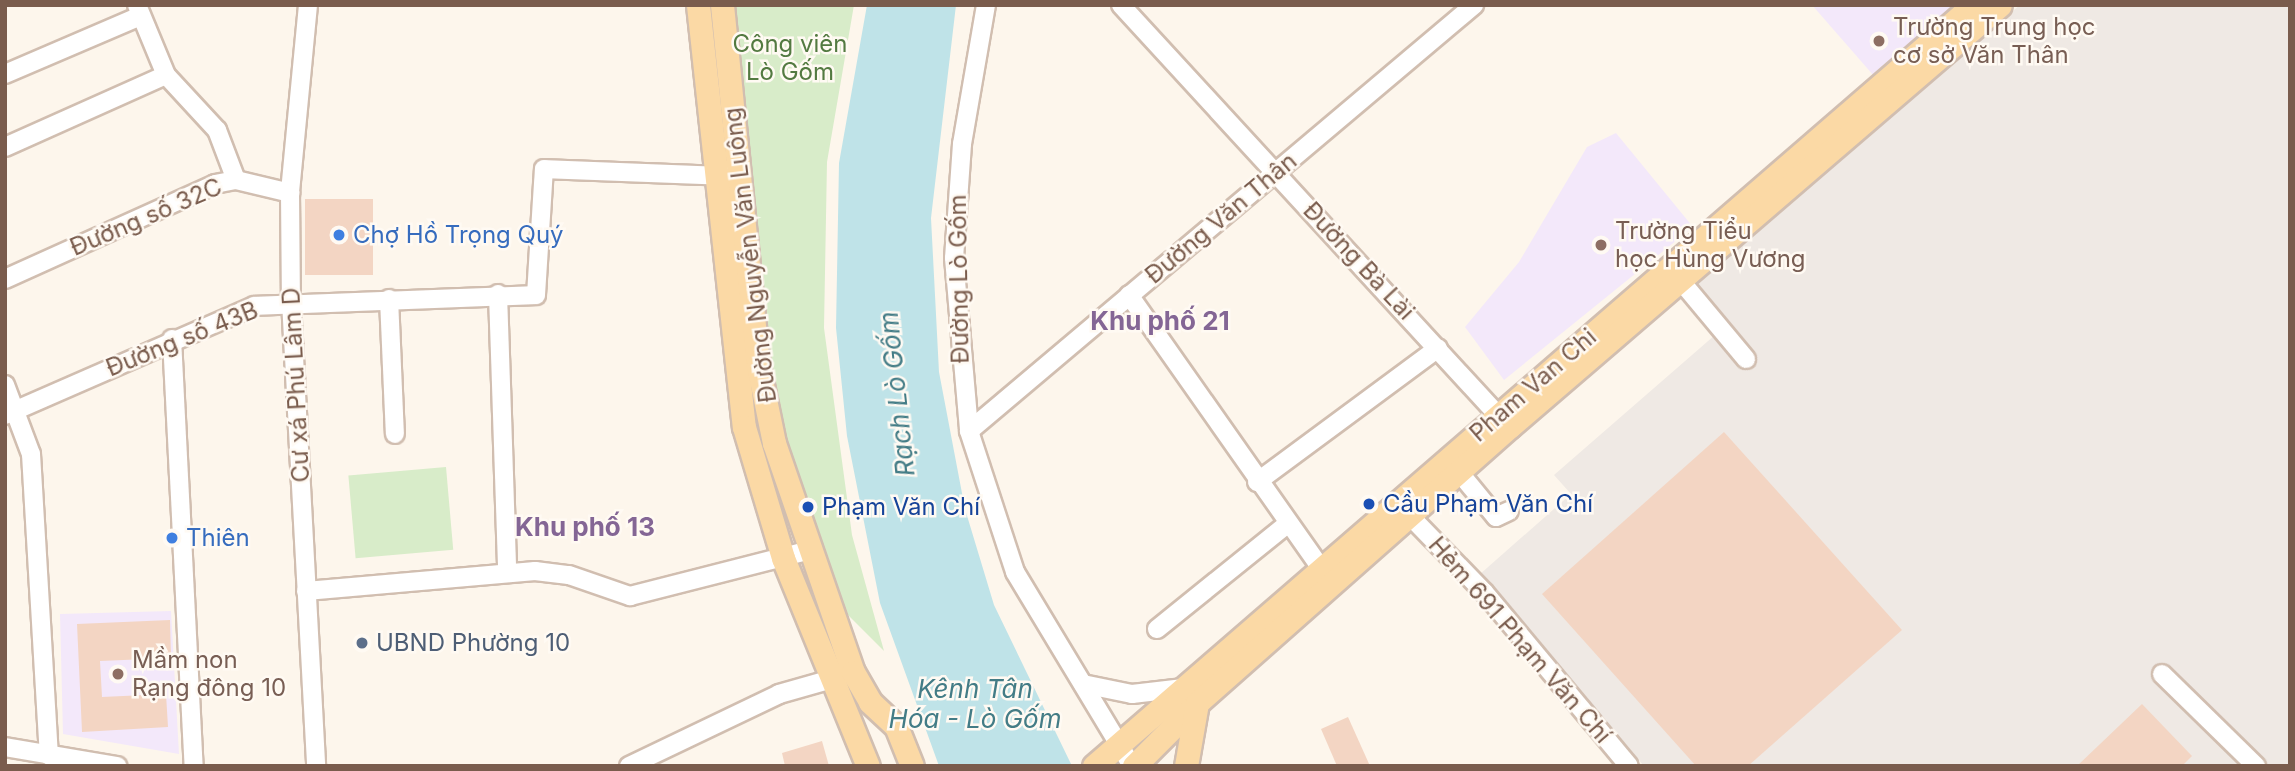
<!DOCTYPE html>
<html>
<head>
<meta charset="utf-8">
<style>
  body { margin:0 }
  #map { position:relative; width:2295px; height:771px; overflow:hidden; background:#fdf6ec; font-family:Inter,sans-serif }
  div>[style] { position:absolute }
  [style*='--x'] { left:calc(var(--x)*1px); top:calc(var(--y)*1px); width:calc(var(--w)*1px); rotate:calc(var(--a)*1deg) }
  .industrial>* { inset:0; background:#efe9e4 }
  .education>* { inset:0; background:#f3e8fa }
  .green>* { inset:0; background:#d8ecc9; transform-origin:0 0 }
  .water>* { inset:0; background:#bfe3e8 }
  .building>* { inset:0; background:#f3d5c3; transform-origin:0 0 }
  .roads { filter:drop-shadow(2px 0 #d1beb0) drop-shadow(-2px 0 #d1beb0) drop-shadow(0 2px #d1beb0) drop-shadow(0 -2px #d1beb0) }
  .minor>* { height:18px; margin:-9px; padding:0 9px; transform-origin:9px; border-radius:9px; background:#fff }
  .major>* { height:23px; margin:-11.5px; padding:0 11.5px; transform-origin:11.5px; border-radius:11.5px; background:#fbd9a5 }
  .dots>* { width:19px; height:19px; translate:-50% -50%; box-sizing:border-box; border:4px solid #fffaf3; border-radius:50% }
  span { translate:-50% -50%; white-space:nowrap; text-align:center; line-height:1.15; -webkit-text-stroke:5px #fffaf3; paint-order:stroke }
  .education-label { font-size:24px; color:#785e54 }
  .left { translate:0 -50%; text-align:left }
  .park-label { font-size:24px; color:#537a41 }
  .street-label { font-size:24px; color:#7a5c4d }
  .shop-label { font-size:24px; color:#366cbe }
  .transit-label { font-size:24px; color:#164399 }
  .service-label { font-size:24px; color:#4e5e75 }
  .neighbourhood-label { font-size:26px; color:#846695; font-weight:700 }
  .water-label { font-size:26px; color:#437c86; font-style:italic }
  .frame { position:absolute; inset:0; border:7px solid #7a5c4d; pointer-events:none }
</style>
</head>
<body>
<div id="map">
  <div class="industrial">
    <i style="clip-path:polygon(2020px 5px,2290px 5px,2290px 766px,1644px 766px,1479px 575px,1571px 494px,1554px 475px,1715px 335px,1681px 294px)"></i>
  </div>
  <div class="education">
    <i style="clip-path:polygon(1812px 5px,1956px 5px,1874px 76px)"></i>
    <i style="clip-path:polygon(1616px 133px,1693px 227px,1504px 380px,1465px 327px,1519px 262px,1587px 147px)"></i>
    <i style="clip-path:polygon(171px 611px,179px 754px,63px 734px,60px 614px)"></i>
  </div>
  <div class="green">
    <i style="clip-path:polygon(732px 5px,854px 5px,827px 162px,824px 328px,852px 535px,884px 651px,833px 600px,777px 407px)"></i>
    <i style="left:446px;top:467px;width:83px;height:98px;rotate:85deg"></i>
  </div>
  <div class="water">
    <i style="clip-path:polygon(867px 5px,956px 5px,931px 218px,939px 372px,965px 509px,994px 605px,1072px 766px,939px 766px,880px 603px,847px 436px,836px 328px,839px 163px)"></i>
  </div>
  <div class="building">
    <i style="left:305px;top:199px;width:68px;height:76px"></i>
    <i style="clip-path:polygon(1724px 432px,1902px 630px,1748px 766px,1696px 766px,1542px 594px)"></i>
    <i style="clip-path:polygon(170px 620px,171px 658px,100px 661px,102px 697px,166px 694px,168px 727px,82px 732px,77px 624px)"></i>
    <i style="clip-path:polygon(2142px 704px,2192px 756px,2182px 766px,2077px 766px)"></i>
    <i style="clip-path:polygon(1348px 717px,1370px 766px,1337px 766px,1321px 729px)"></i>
    <i style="clip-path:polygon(822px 741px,829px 766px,785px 766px,782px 753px)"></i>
  </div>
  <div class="roads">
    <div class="minor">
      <i style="--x:137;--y:5;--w:76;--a:67.5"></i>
      <i style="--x:166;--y:75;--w:75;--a:47.2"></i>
      <i style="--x:217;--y:130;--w:53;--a:69.2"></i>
      <i style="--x:308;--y:5;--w:189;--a:95.5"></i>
      <i style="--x:290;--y:193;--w:108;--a:89.5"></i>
      <i style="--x:291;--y:301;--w:466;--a:86.9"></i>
      <i style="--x:986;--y:5;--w:141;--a:99.8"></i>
      <i style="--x:962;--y:144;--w:114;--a:94"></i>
      <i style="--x:954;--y:258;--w:174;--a:85"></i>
      <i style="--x:969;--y:431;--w:148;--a:71.9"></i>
      <i style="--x:1015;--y:572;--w:227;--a:58.9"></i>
      <i style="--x:1121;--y:5;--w:570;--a:47.42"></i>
      <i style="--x:5;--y:74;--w:145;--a:-23.2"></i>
      <i style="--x:5;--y:147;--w:176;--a:-24.1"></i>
      <i style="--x:5;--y:279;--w:230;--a:-24.3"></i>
      <i style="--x:215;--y:184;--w:21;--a:-11"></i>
      <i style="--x:236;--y:180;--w:56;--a:13.5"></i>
      <i style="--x:1680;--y:280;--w:103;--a:50.1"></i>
      <i style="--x:498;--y:294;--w:278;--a:88.1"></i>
      <i style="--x:1129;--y:295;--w:334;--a:54.9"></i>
      <i style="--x:389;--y:299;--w:135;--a:87.5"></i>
      <i style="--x:172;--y:339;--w:428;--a:87.1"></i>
      <i style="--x:5;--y:385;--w:74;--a:69.4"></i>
      <i style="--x:31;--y:454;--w:302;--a:86.6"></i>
      <i style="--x:5;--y:415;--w:272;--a:-23.6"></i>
      <i style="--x:254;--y:306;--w:282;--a:-2.2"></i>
      <i style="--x:536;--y:295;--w:126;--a:-86.4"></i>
      <i style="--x:544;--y:169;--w:183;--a:2.2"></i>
      <i style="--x:969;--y:431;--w:661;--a:-40.15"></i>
      <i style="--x:1459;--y:472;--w:58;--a:50.6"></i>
      <i style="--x:1496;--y:517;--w:14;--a:-25"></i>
      <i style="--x:1257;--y:482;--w:225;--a:-36.5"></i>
      <i style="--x:1410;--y:516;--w:106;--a:45.8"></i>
      <i style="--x:1484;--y:592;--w:226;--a:50.2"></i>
      <i style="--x:306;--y:591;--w:230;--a:-5"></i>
      <i style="--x:535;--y:571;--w:34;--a:7"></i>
      <i style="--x:569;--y:575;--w:65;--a:19"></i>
      <i style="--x:630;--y:596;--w:183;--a:-14.3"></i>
      <i style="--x:1157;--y:629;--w:167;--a:-38.9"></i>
      <i style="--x:2162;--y:674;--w:132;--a:44.4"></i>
      <i style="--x:1083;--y:684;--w:50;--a:11.5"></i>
      <i style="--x:1132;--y:694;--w:52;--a:-6.6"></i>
      <i style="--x:5;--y:747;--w:114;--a:9.6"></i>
      <i style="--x:629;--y:766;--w:166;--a:-25.6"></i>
      <i style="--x:779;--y:694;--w:55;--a:-15.8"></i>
    </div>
    <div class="major">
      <i style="--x:698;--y:5;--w:424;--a:83.8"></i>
      <i style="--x:744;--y:427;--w:137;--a:73.4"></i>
      <i style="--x:783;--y:558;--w:225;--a:67.8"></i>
      <i style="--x:722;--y:5;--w:362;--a:84.3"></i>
      <i style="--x:758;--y:365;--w:80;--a:78.4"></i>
      <i style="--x:774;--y:443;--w:242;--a:71"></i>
      <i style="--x:853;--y:672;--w:34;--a:60"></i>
      <i style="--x:870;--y:702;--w:35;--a:43"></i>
      <i style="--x:896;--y:726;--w:43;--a:68.2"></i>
      <i style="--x:1094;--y:766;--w:1163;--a:-40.88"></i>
      <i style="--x:1134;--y:766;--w:89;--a:-45"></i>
      <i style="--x:1197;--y:703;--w:417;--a:-41.5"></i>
      <i style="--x:1509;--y:427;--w:647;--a:-40.68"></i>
      <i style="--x:1186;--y:766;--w:64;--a:-80.1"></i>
    </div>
  </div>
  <div class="dots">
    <i style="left:1879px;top:41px;background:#8d6e63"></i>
    <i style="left:339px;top:235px;background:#3f7fe0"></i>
    <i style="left:1601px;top:245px;background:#8d6e63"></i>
    <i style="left:1369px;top:504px;background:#1a4fb4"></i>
    <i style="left:808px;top:507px;background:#1a4fb4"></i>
    <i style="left:172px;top:538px;background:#3f7fe0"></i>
    <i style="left:362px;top:643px;background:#5c6f8a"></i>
    <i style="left:118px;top:674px;background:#8d6e63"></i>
  </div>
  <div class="education-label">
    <span class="left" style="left:1893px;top:41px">Trường Trung học<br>cơ sở Văn Thân</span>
    <span class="left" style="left:1615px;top:245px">Trường Tiểu<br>học Hùng Vương</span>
    <span class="left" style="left:132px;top:674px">Mầm non<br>Rạng đông 10</span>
  </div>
  <div class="park-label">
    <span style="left:790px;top:58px">Công viên<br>Lò Gốm</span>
  </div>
  <div class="street-label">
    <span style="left:146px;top:217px;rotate:-23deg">Đường số 32C</span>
    <span style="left:1221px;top:218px;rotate:-40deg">Đường Văn Thân</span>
    <span style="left:750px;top:255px;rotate:-97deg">Đường Nguyễn Văn Luông</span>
    <span style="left:1359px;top:261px;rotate:47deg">Đường Bà Lài</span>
    <span style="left:959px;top:279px;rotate:-91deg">Đường Lò Gốm</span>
    <span style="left:182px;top:339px;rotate:-22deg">Đường số 43B</span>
    <span style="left:296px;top:385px;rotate:-93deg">Cư xá Phú Lâm D</span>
    <span style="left:1533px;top:385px;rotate:-41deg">Pham Van Chi</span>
    <span style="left:1520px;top:640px;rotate:49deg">Hẻm 691 Phạm Văn Chí</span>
  </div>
  <div class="shop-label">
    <span class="left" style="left:353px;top:235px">Chợ Hồ Trọng Quý</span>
    <span class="left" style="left:186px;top:538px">Thiên</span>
  </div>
  <div class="transit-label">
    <span class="left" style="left:1383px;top:504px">Cầu Phạm Văn Chí</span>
    <span class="left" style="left:822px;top:507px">Phạm Văn Chí</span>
  </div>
  <div class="service-label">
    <span class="left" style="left:376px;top:643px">UBND Phường 10</span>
  </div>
  <div class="neighbourhood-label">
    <span style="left:1160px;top:321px">Khu phố 21</span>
    <span style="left:585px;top:527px">Khu phố 13</span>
  </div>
  <div class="water-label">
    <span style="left:897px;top:394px;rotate:-96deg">Rạch Lò Gốm</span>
    <span style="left:975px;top:704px">Kênh Tân<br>Hóa - Lò Gốm</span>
  </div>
  <div class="frame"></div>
</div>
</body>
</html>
